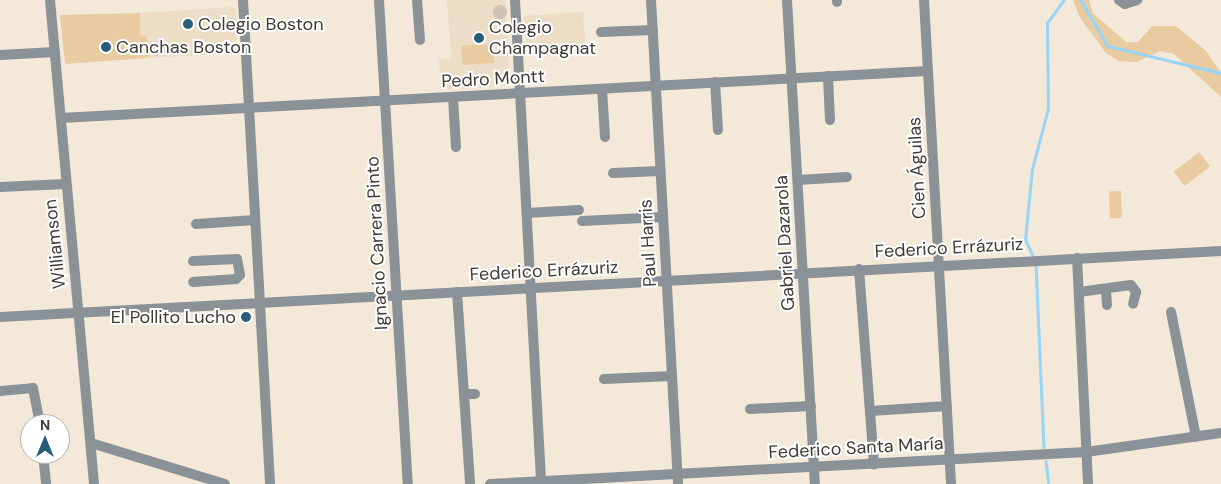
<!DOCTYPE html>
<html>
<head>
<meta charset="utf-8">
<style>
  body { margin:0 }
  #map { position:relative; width:1221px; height:484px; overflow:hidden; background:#f4e8d8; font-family:"DM Sans",sans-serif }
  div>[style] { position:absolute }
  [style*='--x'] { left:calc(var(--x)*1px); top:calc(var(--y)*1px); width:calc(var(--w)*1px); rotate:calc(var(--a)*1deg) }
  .built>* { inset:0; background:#edddc6; transform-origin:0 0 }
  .green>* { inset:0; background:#e9cba2; transform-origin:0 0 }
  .stream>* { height:2.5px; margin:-1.25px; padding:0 1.25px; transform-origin:1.25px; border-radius:1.25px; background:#97d5f8 }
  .building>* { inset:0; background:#cfc3b3 }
  .round { border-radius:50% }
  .minor>* { height:10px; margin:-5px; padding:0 5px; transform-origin:5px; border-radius:5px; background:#8a9297 }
  .dots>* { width:14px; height:14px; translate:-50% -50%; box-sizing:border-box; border:2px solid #fff; border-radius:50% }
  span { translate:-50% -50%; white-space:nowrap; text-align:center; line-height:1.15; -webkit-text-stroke:4px #fff; paint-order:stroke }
  .poi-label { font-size:18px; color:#403b35 }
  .left { translate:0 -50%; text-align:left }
  .right { translate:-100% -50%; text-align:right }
  .street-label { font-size:18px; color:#403b35 }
  .north { position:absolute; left:20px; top:414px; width:50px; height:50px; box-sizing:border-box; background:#fff; border:1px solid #b3b1ae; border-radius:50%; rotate:0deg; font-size:14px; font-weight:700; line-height:20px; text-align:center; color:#403b35 }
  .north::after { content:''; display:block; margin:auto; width:18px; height:22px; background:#285d79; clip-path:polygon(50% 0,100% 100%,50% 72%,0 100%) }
</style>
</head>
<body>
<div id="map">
  <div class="built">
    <i style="clip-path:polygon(447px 0,506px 0,510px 84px,507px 86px,441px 90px,439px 59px,451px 59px)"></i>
    <i style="clip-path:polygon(235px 7px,237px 53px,148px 58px,147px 36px,140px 35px,140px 13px)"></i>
    <i style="left:583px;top:12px;width:31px;height:59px;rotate:86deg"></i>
  </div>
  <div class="green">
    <i style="clip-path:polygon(1073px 0,1089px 0,1093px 13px,1126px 42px,1138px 42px,1152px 26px,1176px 26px,1206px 51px,1221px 73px,1221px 97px,1174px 54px,1160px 51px,1137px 62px,1119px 61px,1106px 53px,1080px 18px)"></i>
    <i style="clip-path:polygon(140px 13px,140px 35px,147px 36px,148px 58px,65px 64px,60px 15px)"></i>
    <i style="left:493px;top:44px;width:19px;height:32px;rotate:87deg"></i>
    <i style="left:1199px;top:152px;width:18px;height:32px;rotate:52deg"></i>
    <i style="left:1121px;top:191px;width:27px;height:12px;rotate:88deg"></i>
  </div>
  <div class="stream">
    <i style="--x:1081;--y:0;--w:53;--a:59.6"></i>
    <i style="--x:1108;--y:46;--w:116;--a:13.4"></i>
    <i style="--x:1034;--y:259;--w:21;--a:-115"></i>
    <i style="--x:1025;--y:240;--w:71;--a:-84.4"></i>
    <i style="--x:1032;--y:169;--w:62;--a:-75.1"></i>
    <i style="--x:1048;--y:109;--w:86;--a:-90.7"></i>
    <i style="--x:1047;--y:23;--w:29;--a:-54"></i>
    <i style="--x:1036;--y:264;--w:183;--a:87.5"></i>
    <i style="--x:1046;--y:461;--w:23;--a:83"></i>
  </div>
  <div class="building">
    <i class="round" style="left:493px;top:5px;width:14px;height:14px"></i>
  </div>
  <div class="minor">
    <i style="--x:50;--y:0;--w:486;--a:84.8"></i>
    <i style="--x:243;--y:0;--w:485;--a:86.8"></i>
    <i style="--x:379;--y:0;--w:485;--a:86.6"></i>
    <i style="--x:417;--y:0;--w:40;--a:85.7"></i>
    <i style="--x:515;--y:0;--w:485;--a:86.9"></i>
    <i style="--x:651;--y:0;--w:485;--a:86.8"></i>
    <i style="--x:787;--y:0;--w:485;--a:86.7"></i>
    <i style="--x:837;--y:0;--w:2;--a:90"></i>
    <i style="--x:924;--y:0;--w:485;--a:86.8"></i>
    <i style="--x:1119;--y:0;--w:7;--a:34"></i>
    <i style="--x:1125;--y:4;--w:13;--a:-18"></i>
    <i style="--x:601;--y:32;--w:52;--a:-2.2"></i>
    <i style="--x:0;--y:55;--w:55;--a:-3.1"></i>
    <i style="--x:828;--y:76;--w:44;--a:87.4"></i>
    <i style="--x:715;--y:82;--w:48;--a:86.4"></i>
    <i style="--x:602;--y:89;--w:48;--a:86.4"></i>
    <i style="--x:453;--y:97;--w:50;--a:86.6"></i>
    <i style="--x:61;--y:118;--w:868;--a:-3.1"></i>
    <i style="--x:613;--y:173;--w:47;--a:-2.4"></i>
    <i style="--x:798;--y:180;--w:49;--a:-3.5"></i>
    <i style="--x:0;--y:187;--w:66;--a:-2.6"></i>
    <i style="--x:527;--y:213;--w:52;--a:-3.3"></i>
    <i style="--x:582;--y:221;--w:81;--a:-2.8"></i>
    <i style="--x:196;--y:224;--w:59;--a:-3.9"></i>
    <i style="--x:1077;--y:258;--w:226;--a:87.2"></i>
    <i style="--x:193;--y:261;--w:44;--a:-2.6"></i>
    <i style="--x:237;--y:259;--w:16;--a:79"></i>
    <i style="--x:240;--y:275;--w:6;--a:135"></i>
    <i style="--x:236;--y:279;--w:43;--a:176"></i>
    <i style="--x:859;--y:269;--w:196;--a:85.6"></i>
    <i style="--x:1106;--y:291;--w:14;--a:86"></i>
    <i style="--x:457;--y:292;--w:192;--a:86.1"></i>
    <i style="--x:1079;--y:292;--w:52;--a:-7.7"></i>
    <i style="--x:1131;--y:285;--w:9;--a:54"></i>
    <i style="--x:1136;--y:292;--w:12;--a:104"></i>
    <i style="--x:1171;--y:312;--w:127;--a:78.7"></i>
    <i style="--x:0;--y:317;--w:1223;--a:-3.09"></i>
    <i style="--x:604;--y:379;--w:68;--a:-2.5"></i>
    <i style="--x:0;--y:391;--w:33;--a:-5"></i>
    <i style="--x:33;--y:388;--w:37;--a:79"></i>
    <i style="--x:464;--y:394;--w:11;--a:0"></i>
    <i style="--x:750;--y:409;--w:61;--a:-2.8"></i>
    <i style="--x:871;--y:411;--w:76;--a:-3.8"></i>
    <i style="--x:91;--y:443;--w:140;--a:17"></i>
    <i style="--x:43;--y:454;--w:30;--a:84"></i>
    <i style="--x:490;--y:484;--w:597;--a:-3.07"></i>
    <i style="--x:1086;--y:452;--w:136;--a:-8"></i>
  </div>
  <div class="dots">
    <i style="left:188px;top:24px;background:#285d79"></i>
    <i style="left:479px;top:38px;background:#285d79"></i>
    <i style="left:106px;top:47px;background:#285d79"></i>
    <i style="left:246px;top:317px;background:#285d79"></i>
  </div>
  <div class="poi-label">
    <span class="left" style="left:198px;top:24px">Colegio Boston</span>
    <span class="left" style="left:489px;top:38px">Colegio<br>Champagnat</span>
    <span class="left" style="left:116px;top:47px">Canchas Boston</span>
    <span class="right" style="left:236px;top:317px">El Pollito Lucho</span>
  </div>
  <div class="street-label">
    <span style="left:493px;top:79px;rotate:-3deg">Pedro Montt</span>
    <span style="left:917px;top:168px;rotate:-93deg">Cien Águilas</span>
    <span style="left:377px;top:243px;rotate:-93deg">Ignacio Carrera Pinto</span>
    <span style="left:648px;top:243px;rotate:-93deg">Paul Harris</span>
    <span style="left:785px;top:243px;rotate:-93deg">Gabriel Dazarola</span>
    <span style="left:55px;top:244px;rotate:-96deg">Williamson</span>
    <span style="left:949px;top:248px;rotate:-3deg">Federico Errázuriz</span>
    <span style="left:544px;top:271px;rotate:-3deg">Federico Errázuriz</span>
    <span style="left:856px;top:448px;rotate:-3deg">Federico Santa María</span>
  </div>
  <div class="north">N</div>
</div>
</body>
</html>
